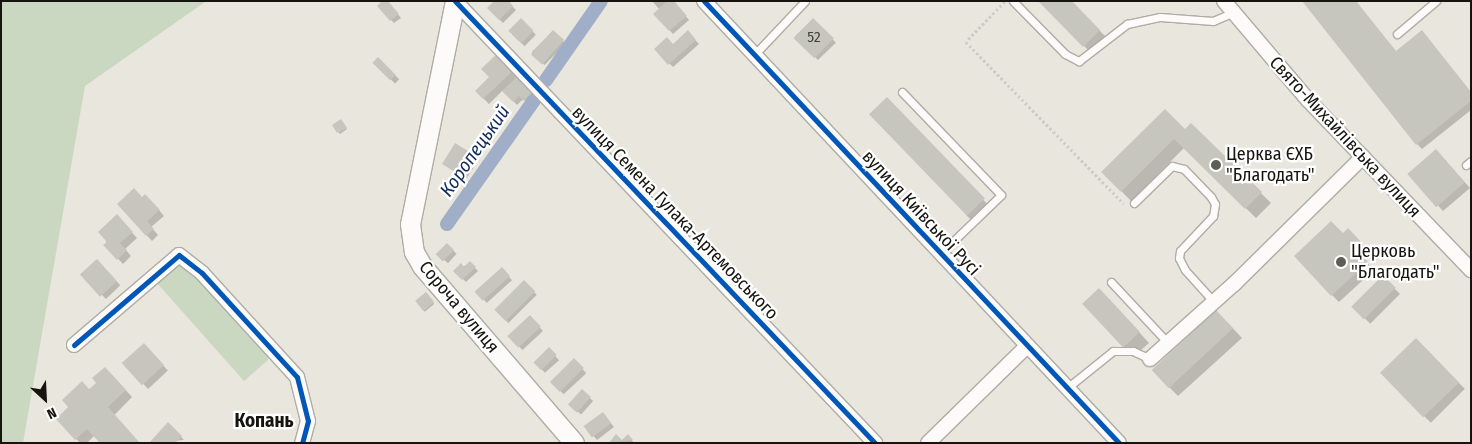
<!DOCTYPE html>
<html>
<head>
<meta charset="utf-8">
<style>
  body { margin:0 }
  #map { position:relative; width:1472px; height:444px; overflow:hidden; background:#e9e6dd; font-family:"Fira Sans Condensed",sans-serif }
  div>[style] { position:absolute }
  [style*='--x'] { left:calc(var(--x)*1px); top:calc(var(--y)*1px); width:calc(var(--w)*1px); rotate:calc(var(--a)*1deg) }
  .green>* { inset:0; background:#cad7c1 }
  .shadow>* { inset:0; background:#0003; transform-origin:0 0 }
  .canal>* { height:14px; margin:-7px; padding:0 7px; transform-origin:7px; border-radius:7px; background:#a0afc7 }
  .building>* { inset:0; background:#c7c6be; transform-origin:0 0 }
  .path>* { height:2.5px; margin-top:-1.25px; transform-origin:0; background:repeating-linear-gradient(90deg,#ccccc9 0 2.5px,transparent 0 5px) }
  .roads { filter:drop-shadow(1px 0 #afaca5) drop-shadow(-1px 0 #afaca5) drop-shadow(0 1px #afaca5) drop-shadow(0 -1px #afaca5) }
  .service>* { height:7px; margin:-3.5px; padding:0 3.5px; transform-origin:3.5px; border-radius:3.5px; background:#fcfbfa }
  .minor>* { height:14px; margin:-7px; padding:0 7px; transform-origin:7px; border-radius:7px; background:#fcfbfa }
  .secondary>* { height:19px; margin:-9.5px; padding:0 9.5px; transform-origin:9.5px; border-radius:9.5px; background:#fcfbfa }
  .cycleway>* { height:5px; margin:-2.5px; padding:0 2.5px; transform-origin:2.5px; border-radius:2.5px; background:#0057b8 }
  .dots>* { width:14px; height:14px; translate:-50% -50%; box-sizing:border-box; border:2px solid #fff; border-radius:50% }
  span { translate:-50% -50%; white-space:nowrap; text-align:center; line-height:1.15; -webkit-text-stroke:4.5px #fff; paint-order:stroke }
  .number-label { font-size:15px; color:#42403a }
  .number-label span { -webkit-text-stroke-width:0 }
  .street-label { font-size:18px; color:#15140e }
  .poi-label { font-size:18px; color:#15140e }
  .left { translate:0 -50%; text-align:left }
  .water-label { font-size:19px; color:#112c5c; font-style:italic }
  .neighbourhood-label { font-size:19px; color:#15140e; font-weight:700 }
  .frame { position:absolute; inset:0; border:2px solid #15140e; pointer-events:none }
  .north { position:absolute; left:20px; top:374px; width:50px; height:50px; -webkit-text-stroke:4px #fff; paint-order:stroke; rotate:155deg; font-size:14px; font-weight:700; line-height:20px; text-align:center; color:#15140e }
  .north::after { content:''; display:block; margin:auto; width:18px; height:22px; background:#15140e; clip-path:polygon(50% 0,100% 100%,50% 72%,0 100%) }
</style>
</head>
<body>
<div id="map">
  <div class="green">
    <i style="clip-path:polygon(1px 1px,205px 2px,85px 86px,23px 443px,1px 443px)"></i>
    <i style="clip-path:polygon(179px 264px,199px 280px,267px 353px,268px 360px,244px 381px,157px 283px)"></i>
  </div>
  <div class="shadow">
    <i style="clip-path:polygon(387px 1px,401px 18px,394px 23px,391px 20px)"></i>
    <i style="clip-path:polygon(507px 1px,516px 10px,503px 23px,488px 8px)"></i>
    <i style="clip-path:polygon(652px 1px,672px 1px,689px 20px,673px 34px,655px 14px,660px 10px)"></i>
    <i style="clip-path:polygon(1040px 1px,1070px 1px,1109px 40px,1093px 55px)"></i>
    <i style="left:813px;top:19px;width:33px;height:25px;rotate:46deg"></i>
    <i style="left:521px;top:20px;width:21px;height:16px;rotate:45deg"></i>
    <i style="left:553px;top:31px;width:18px;height:30px;rotate:45deg"></i>
    <i style="clip-path:polygon(688px 32px,699px 44px,673px 67px,655px 49px,673px 45px)"></i>
    <i style="clip-path:polygon(1396px 52px,1471px 92px,1471px 110px,1422px 149px,1417px 144px)"></i>
    <i style="clip-path:polygon(499px 54px,536px 95px,528px 103px,523px 99px,517px 105px,503px 90px,489px 104px,476px 91px,491px 77px)"></i>
    <i style="left:378px;top:58px;width:30px;height:6px;rotate:45deg"></i>
    <i style="clip-path:polygon(896px 109px,993px 210px,977px 225px,967px 216px)"></i>
    <i style="clip-path:polygon(343px 122px,347px 129px,340px 134px,334px 126px)"></i>
    <i style="clip-path:polygon(1191px 124px,1271px 203px,1256px 218px,1184px 148px,1131px 201px,1103px 172px,1185px 131px)"></i>
    <i style="left:456px;top:145px;width:27px;height:22px;rotate:33deg"></i>
    <i style="clip-path:polygon(1441px 156px,1470px 188px,1443px 211px,1410px 174px)"></i>
    <i style="clip-path:polygon(142px 199px,151px 201px,164px 216px,151px 227px,158px 235px,152px 241px,118px 204px)"></i>
    <i style="clip-path:polygon(117px 216px,137px 238px,125px 249px,131px 256px,123px 264px,105px 245px)"></i>
    <i style="clip-path:polygon(1348px 230px,1369px 252px,1363px 258px,1374px 270px,1339px 302px,1332px 295px,1343px 235px)"></i>
    <i style="left:447px;top:245px;width:13px;height:13px;rotate:42deg"></i>
    <i style="left:96px;top:260px;width:35px;height:20px;rotate:46deg"></i>
    <i style="clip-path:polygon(470px 263px,478px 271px,466px 282px,455px 271px)"></i>
    <i style="left:502px;top:269px;width:15px;height:34px;rotate:48deg"></i>
    <i style="left:1383px;top:277px;width:24px;height:42px;rotate:45deg"></i>
    <i style="left:524px;top:282px;width:18px;height:40px;rotate:45deg"></i>
    <i style="left:426px;top:294px;width:13px;height:12px;rotate:51deg"></i>
    <i style="clip-path:polygon(1109px 299px,1149px 343px,1133px 357px,1084px 304px)"></i>
    <i style="left:530px;top:317px;width:19px;height:28px;rotate:47deg"></i>
    <i style="clip-path:polygon(1226px 321px,1242px 338px,1178px 396px,1168px 386px)"></i>
    <i style="left:1416px;top:340px;width:69px;height:48px;rotate:45deg"></i>
    <i style="left:144px;top:345px;width:35px;height:27px;rotate:47deg"></i>
    <i style="left:549px;top:349px;width:15px;height:19px;rotate:48deg"></i>
    <i style="left:574px;top:360px;width:18px;height:31px;rotate:47deg"></i>
    <i style="clip-path:polygon(112px 375px,132px 397px,87px 443px,80px 443px,58px 419px)"></i>
    <i style="left:582px;top:391px;width:15px;height:18px;rotate:42deg"></i>
    <i style="clip-path:polygon(606px 417px,614px 427px,597px 440px,586px 427px)"></i>
    <i style="clip-path:polygon(168px 423px,184px 440px,150px 443px)"></i>
    <i style="clip-path:polygon(616px 436px,622px 441px,628px 436px,634px 443px,610px 443px)"></i>
  </div>
  <div class="canal">
    <i style="--x:546;--y:80;--w:96;--a:-55.2"></i>
    <i style="--x:447;--y:224;--w:151;--a:-54.9"></i>
  </div>
  <div class="building">
    <i style="clip-path:polygon(382px 1px,388px 1px,399px 14px,390px 21px,377px 6px)"></i>
    <i style="clip-path:polygon(494px 1px,509px 1px,513px 6px,499px 20px,487px 8px)"></i>
    <i style="clip-path:polygon(667px 1px,674px 1px,687px 16px,669px 31px,653px 14px)"></i>
    <i style="clip-path:polygon(1038px 1px,1072px 1px,1100px 30px,1083px 47px)"></i>
    <i style="clip-path:polygon(1302px 1px,1356px 1px,1396px 51px,1422px 30px,1471px 92px,1471px 101px,1416px 145px)"></i>
    <i style="left:521px;top:18px;width:18px;height:18px;rotate:45deg"></i>
    <i style="left:813px;top:18px;width:29px;height:28px;rotate:44deg"></i>
    <i style="left:553px;top:30px;width:15px;height:33px;rotate:42deg"></i>
    <i style="clip-path:polygon(688px 30px,696px 40px,668px 65px,654px 49px,667px 37px,673px 44px)"></i>
    <i style="clip-path:polygon(499px 52px,515px 69px,483px 99px,475px 91px,489px 77px,481px 69px)"></i>
    <i style="left:378px;top:57px;width:25px;height:8px;rotate:45deg"></i>
    <i style="clip-path:polygon(519px 75px,534px 91px,523px 101px,519px 96px,513px 102px,502px 91px)"></i>
    <i style="left:887px;top:97px;width:141px;height:25px;rotate:46deg"></i>
    <i style="clip-path:polygon(1165px 109px,1185px 129px,1191px 123px,1262px 192px,1245px 209px,1174px 139px,1121px 192px,1101px 172px)"></i>
    <i style="clip-path:polygon(341px 119px,347px 128px,337px 133px,332px 125px)"></i>
    <i style="clip-path:polygon(455px 143px,476px 156px,460px 175px,442px 164px)"></i>
    <i style="left:1436px;top:149px;width:44px;height:38px;rotate:49deg"></i>
    <i style="clip-path:polygon(134px 188px,142px 197px,145px 194px,160px 210px,147px 221px,154px 229px,146px 236px,117px 204px)"></i>
    <i style="clip-path:polygon(117px 214px,133px 232px,120px 243px,127px 250px,117px 260px,103px 245px,107px 242px,98px 232px)"></i>
    <i style="clip-path:polygon(1331px 221px,1343px 233px,1348px 228px,1363px 244px,1357px 250px,1368px 262px,1331px 296px,1294px 256px)"></i>
    <i style="left:447px;top:243px;width:10px;height:16px;rotate:45deg"></i>
    <i style="left:97px;top:259px;width:30px;height:23px;rotate:48deg"></i>
    <i style="clip-path:polygon(470px 261px,476px 267px,462px 280px,453px 271px,461px 263px,464px 267px)"></i>
    <i style="left:502px;top:267px;width:12px;height:37px;rotate:48deg"></i>
    <i style="left:1383px;top:275px;width:18px;height:45px;rotate:45deg"></i>
    <i style="left:524px;top:280px;width:16px;height:42px;rotate:45deg"></i>
    <i style="left:1099px;top:288px;width:60px;height:23px;rotate:47deg"></i>
    <i style="left:426px;top:292px;width:13px;height:14px;rotate:51deg"></i>
    <i style="left:1216px;top:310px;width:25px;height:88px;rotate:47deg"></i>
    <i style="left:530px;top:315px;width:16px;height:31px;rotate:47deg"></i>
    <i style="left:1416px;top:338px;width:62px;height:50px;rotate:46deg"></i>
    <i style="left:144px;top:343px;width:30px;height:30px;rotate:48deg"></i>
    <i style="left:549px;top:347px;width:11px;height:22px;rotate:45deg"></i>
    <i style="left:574px;top:358px;width:14px;height:34px;rotate:45deg"></i>
    <i style="clip-path:polygon(105px 367px,126px 390px,108px 407px,140px 443px,100px 443px,87px 429px,75px 440px,56px 419px,68px 407px,62px 400px,82px 381px,89px 389px,96px 383px,92px 378px)"></i>
    <i style="left:582px;top:389px;width:12px;height:21px;rotate:42deg"></i>
    <i style="left:603px;top:412px;width:14px;height:24px;rotate:54deg"></i>
    <i style="clip-path:polygon(168px 422px,182px 436px,175px 443px,149px 443px)"></i>
    <i style="clip-path:polygon(616px 434px,622px 440px,628px 434px,633px 440px,609px 443px)"></i>
  </div>
  <div class="path">
    <i style="--x:1005;--y:2;--w:56;--a:134.3"></i>
    <i style="--x:966;--y:42;--w:226;--a:45.7"></i>
  </div>
  <div class="roads">
    <div class="service">
      <i style="--x:1013;--y:1;--w:74;--a:45.5"></i>
      <i style="--x:1065;--y:54;--w:16;--a:27"></i>
      <i style="--x:1079;--y:61;--w:61;--a:-37.6"></i>
      <i style="--x:1127;--y:24;--w:34;--a:-12"></i>
      <i style="--x:1160;--y:17;--w:53;--a:4.3"></i>
      <i style="--x:1213;--y:21;--w:21;--a:-23"></i>
      <i style="--x:1397;--y:34;--w:51;--a:-40.2"></i>
      <i style="--x:754;--y:55;--w:74;--a:-46.6"></i>
      <i style="--x:902;--y:92;--w:143;--a:46.1"></i>
      <i style="--x:1001;--y:195;--w:85;--a:136"></i>
      <i style="--x:1466;--y:165;--w:6;--a:-39"></i>
      <i style="--x:1134;--y:203;--w:53;--a:-44.2"></i>
      <i style="--x:1172;--y:166;--w:12;--a:14"></i>
      <i style="--x:1184;--y:169;--w:39;--a:46"></i>
      <i style="--x:1211;--y:197;--w:8;--a:60"></i>
      <i style="--x:1215;--y:204;--w:12;--a:99"></i>
      <i style="--x:1213;--y:216;--w:48;--a:133.3"></i>
      <i style="--x:1180;--y:251;--w:7;--a:98"></i>
      <i style="--x:1179;--y:258;--w:13;--a:63"></i>
      <i style="--x:1185;--y:270;--w:43;--a:47.8"></i>
      <i style="--x:1111;--y:282;--w:83;--a:46.9"></i>
      <i style="--x:1067;--y:388;--w:59;--a:-38.8"></i>
      <i style="--x:1113;--y:351;--w:20;--a:0"></i>
      <i style="--x:1133;--y:351;--w:19;--a:25"></i>
    </div>
    <div class="minor">
      <i style="--x:455;--y:1;--w:610;--a:46.46"></i>
      <i style="--x:704;--y:1;--w:606;--a:46.8"></i>
      <i style="--x:1224;--y:1;--w:130;--a:49.7"></i>
      <i style="--x:1308;--y:100;--w:236;--a:46.2"></i>
      <i style="--x:74;--y:345;--w:138;--a:-40.6"></i>
      <i style="--x:179;--y:255;--w:29;--a:38"></i>
      <i style="--x:202;--y:273;--w:141;--a:47.6"></i>
      <i style="--x:297;--y:377;--w:45;--a:76"></i>
      <i style="--x:308;--y:421;--w:23;--a:105"></i>
      <i style="--x:1150;--y:359;--w:113;--a:-41.8"></i>
      <i style="--x:1234;--y:284;--w:181;--a:-44.6"></i>
      <i style="--x:928;--y:443;--w:139;--a:-44.4"></i>
    </div>
    <div class="secondary">
      <i style="--x:455;--y:1;--w:227;--a:101.4"></i>
      <i style="--x:410;--y:224;--w:28;--a:82"></i>
      <i style="--x:414;--y:252;--w:16;--a:60"></i>
      <i style="--x:422;--y:266;--w:233;--a:49.3"></i>
    </div>
  </div>
  <div class="cycleway">
    <i style="--x:455;--y:1;--w:610;--a:46.46"></i>
    <i style="--x:704;--y:1;--w:606;--a:46.8"></i>
    <i style="--x:74;--y:345;--w:138;--a:-40.6"></i>
    <i style="--x:179;--y:255;--w:29;--a:38"></i>
    <i style="--x:202;--y:273;--w:141;--a:47.6"></i>
    <i style="--x:297;--y:377;--w:45;--a:76"></i>
    <i style="--x:308;--y:421;--w:23;--a:105"></i>
  </div>
  <div class="dots">
    <i style="left:1216px;top:165px;background:#5f5e56"></i>
    <i style="left:1341px;top:262px;background:#5f5e56"></i>
  </div>
  <div class="number-label">
    <span style="left:814px;top:38px">52</span>
  </div>
  <div class="street-label">
    <span style="left:1345px;top:137px;rotate:47deg">Свято-Михайлівська вулиця</span>
    <span style="left:675px;top:213px;rotate:46deg">вулиця Семена Гулака-Артемовського</span>
    <span style="left:921px;top:213px;rotate:47deg">вулиця Київської Русі</span>
    <span style="left:459px;top:307px;rotate:50deg">Сороча вулиця</span>
  </div>
  <div class="poi-label">
    <span class="left" style="left:1226px;top:165px">Церква ЄХБ<br>"Благодать"</span>
    <span class="left" style="left:1351px;top:262px">Церковь<br>"Благодать"</span>
  </div>
  <div class="water-label">
    <span style="left:475px;top:151px;rotate:-55deg">Коропецький</span>
  </div>
  <div class="neighbourhood-label">
    <span style="left:264px;top:421px">Копань</span>
  </div>
  <div class="frame"></div>
  <div class="north">N</div>
</div>
</body>
</html>
